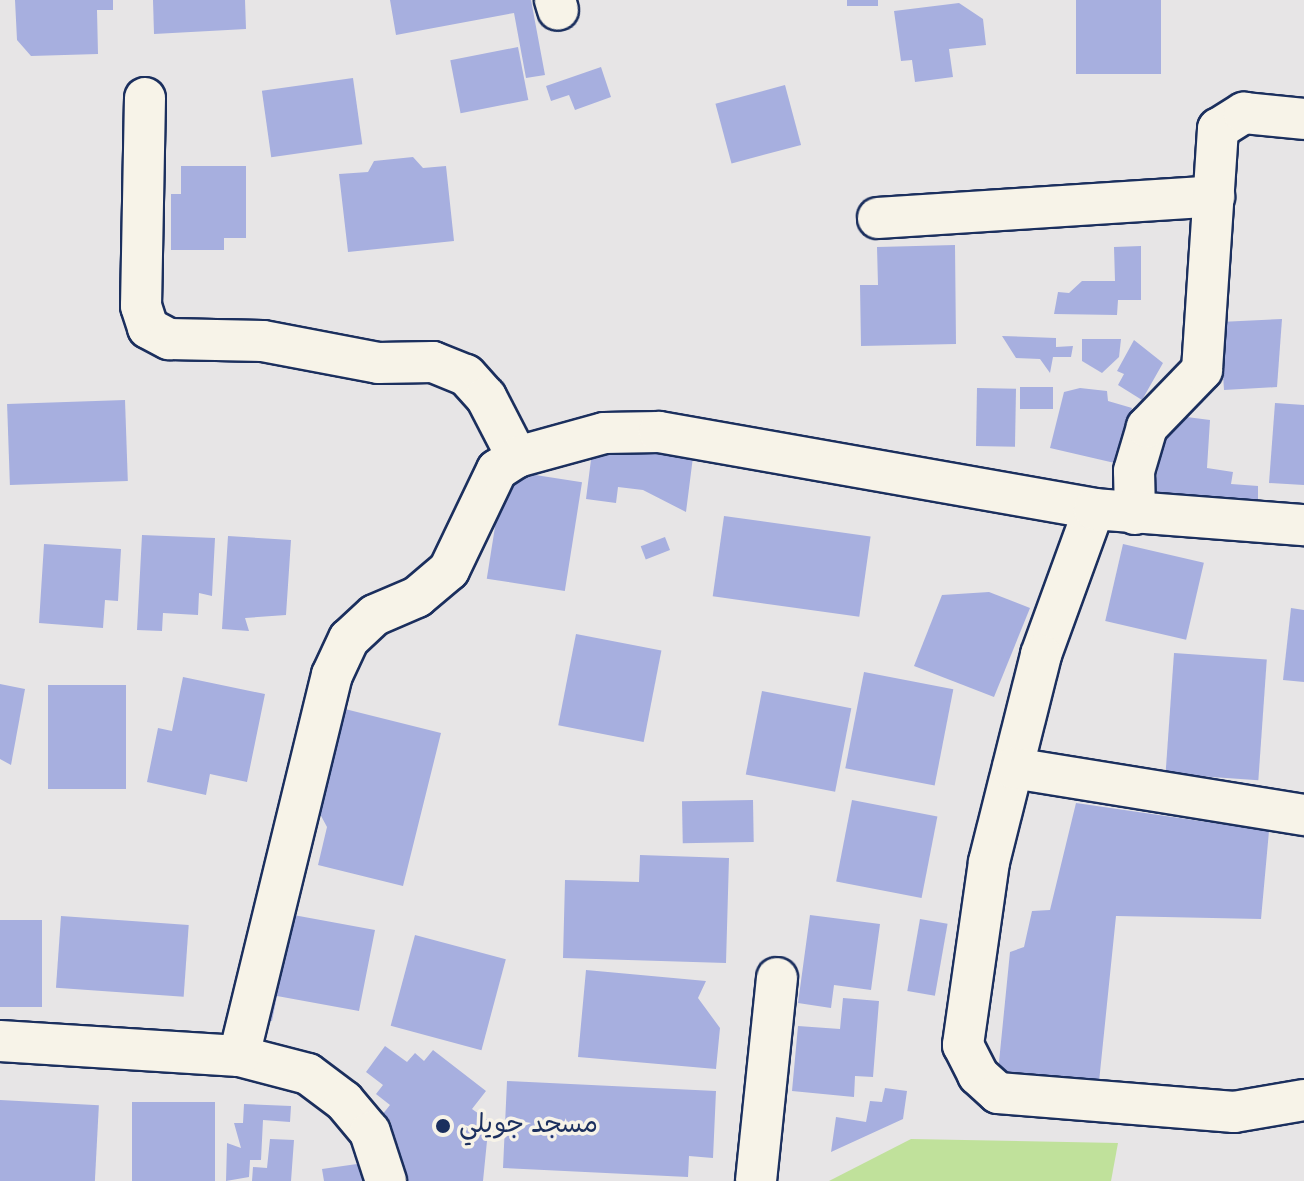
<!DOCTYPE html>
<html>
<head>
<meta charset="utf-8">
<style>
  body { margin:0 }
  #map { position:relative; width:1304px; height:1181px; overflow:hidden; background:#e7e5e6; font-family:Mynerve,"Playpen Sans Arabic",sans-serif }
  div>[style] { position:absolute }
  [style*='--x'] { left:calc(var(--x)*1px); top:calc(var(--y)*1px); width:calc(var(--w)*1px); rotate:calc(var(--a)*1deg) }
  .green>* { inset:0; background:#c0e19b }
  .building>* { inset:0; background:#a7afdf; transform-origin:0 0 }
  .roads { filter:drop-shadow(2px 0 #1b2f5e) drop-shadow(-2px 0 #1b2f5e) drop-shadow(0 2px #1b2f5e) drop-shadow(0 -2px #1b2f5e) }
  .street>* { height:40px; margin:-20px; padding:0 20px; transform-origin:20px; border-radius:20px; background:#f7f3e8 }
  .dots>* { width:22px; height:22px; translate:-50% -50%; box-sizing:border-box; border:4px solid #f7f3e8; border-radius:50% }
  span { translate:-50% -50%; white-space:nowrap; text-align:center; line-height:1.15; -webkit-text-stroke:7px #f7f3e8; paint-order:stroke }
  .poi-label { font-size:26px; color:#1b2f5e }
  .left { translate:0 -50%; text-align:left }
</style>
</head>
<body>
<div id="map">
  <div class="green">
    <i style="clip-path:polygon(911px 1139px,1118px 1143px,1111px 1181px,829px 1181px)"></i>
  </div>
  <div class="building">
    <i style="clip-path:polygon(15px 0,113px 0,113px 10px,97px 10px,98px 54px,31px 56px,17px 40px)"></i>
    <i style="clip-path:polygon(153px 0,245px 0,246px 29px,154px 34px)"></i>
    <i style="clip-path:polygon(390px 0,531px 0,545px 75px,526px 78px,514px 13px,396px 35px)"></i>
    <i style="left:847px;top:0;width:31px;height:6px"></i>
    <i style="left:1076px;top:0;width:85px;height:74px"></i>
    <i style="clip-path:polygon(959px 3px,983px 19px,986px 45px,949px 49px,953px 77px,915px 82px,912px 60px,901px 61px,894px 11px)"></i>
    <i style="left:518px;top:47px;width:54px;height:69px;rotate:79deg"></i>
    <i style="clip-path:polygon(601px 67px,611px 97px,575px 110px,569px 95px,551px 101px,546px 86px)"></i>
    <i style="left:353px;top:78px;width:67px;height:92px;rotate:82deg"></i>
    <i style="left:785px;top:85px;width:62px;height:72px;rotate:75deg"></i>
    <i style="clip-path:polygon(413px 157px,423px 168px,446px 166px,454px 241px,348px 252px,339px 174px,368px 172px,374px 161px)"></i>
    <i style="clip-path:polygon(181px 166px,246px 166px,246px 238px,224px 238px,224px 250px,171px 250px,171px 194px,181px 194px)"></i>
    <i style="clip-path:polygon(955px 245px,956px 344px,861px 346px,860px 285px,878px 285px,877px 247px)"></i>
    <i style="clip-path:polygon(1141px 246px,1141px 300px,1118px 300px,1117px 315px,1054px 314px,1058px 292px,1069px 293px,1082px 281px,1115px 281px,1114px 247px)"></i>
    <i style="clip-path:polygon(1282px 319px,1277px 387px,1224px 390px,1220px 322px)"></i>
    <i style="clip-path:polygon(1002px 336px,1056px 338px,1056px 347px,1073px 346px,1071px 357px,1053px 357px,1050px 373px,1040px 359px,1016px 358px)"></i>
    <i style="clip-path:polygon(1082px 339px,1121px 339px,1119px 357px,1102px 373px,1082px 361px)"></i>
    <i style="clip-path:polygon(1134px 340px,1163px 363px,1142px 400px,1118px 385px,1124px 374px,1117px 371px)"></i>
    <i style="left:1020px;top:387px;width:33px;height:22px"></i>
    <i style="left:977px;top:388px;width:39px;height:58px;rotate:1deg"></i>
    <i style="clip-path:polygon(1080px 388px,1107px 391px,1108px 401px,1132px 408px,1119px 464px,1050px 448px,1064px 392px)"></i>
    <i style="left:125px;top:400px;width:81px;height:118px;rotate:88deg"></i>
    <i style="clip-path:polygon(1275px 403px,1304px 405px,1304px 485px,1269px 483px)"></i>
    <i style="clip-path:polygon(1179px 416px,1210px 420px,1207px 468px,1233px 472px,1231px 484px,1258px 486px,1258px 505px,1159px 497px,1154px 489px,1166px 427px)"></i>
    <i style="clip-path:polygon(594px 436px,694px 449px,686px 512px,643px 490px,618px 487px,616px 503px,586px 499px)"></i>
    <i style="left:504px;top:470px;width:79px;height:110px;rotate:9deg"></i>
    <i style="left:724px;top:516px;width:148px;height:81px;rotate:8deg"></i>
    <i style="clip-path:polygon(142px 535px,215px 538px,212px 596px,199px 593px,198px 615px,163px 613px,162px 631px,137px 630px)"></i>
    <i style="clip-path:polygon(228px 536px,291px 540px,286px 615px,245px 618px,249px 631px,222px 629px)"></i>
    <i style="left:665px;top:537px;width:14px;height:26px;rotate:69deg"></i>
    <i style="clip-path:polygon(44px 544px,121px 549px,118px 601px,105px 600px,103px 628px,39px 623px)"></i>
    <i style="left:1123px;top:544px;width:83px;height:79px;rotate:13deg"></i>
    <i style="clip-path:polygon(989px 592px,1030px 608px,994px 697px,914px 666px,942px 595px)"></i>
    <i style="clip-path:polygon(1291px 608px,1304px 610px,1304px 682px,1283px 680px)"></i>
    <i style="left:576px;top:634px;width:87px;height:93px;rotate:11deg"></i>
    <i style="left:1174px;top:653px;width:93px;height:121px;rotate:4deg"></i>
    <i style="left:864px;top:672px;width:91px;height:98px;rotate:11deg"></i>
    <i style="clip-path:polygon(183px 677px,265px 694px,247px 782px,210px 774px,206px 795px,147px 782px,158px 728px,172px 731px)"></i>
    <i style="clip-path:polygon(0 684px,25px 689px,11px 765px,0 759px)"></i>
    <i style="left:48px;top:685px;width:78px;height:104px"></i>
    <i style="left:762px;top:691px;width:91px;height:85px;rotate:11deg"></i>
    <i style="clip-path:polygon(337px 707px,441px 733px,403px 886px,318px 865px,327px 827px,313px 801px)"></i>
    <i style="left:753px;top:800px;width:42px;height:71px;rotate:89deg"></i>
    <i style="left:852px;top:800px;width:87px;height:83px;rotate:11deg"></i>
    <i style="clip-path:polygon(1076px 803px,1269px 831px,1261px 919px,1116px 916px,1099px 1082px,998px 1072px,1010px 952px,1024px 947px,1032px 911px,1050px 910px)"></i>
    <i style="clip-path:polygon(640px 855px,729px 858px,726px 963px,563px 958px,565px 880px,639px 882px)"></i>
    <i style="clip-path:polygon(288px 914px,375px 930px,359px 1011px,277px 996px,272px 1021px,256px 1018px)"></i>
    <i style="clip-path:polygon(810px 915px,880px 924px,871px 990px,834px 985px,831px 1008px,798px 1003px)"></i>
    <i style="left:61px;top:916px;width:128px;height:72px;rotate:4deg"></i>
    <i style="left:920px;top:919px;width:28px;height:73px;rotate:10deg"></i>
    <i style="left:0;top:920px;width:42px;height:87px"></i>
    <i style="left:415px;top:935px;width:94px;height:94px;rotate:15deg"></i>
    <i style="clip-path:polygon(586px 970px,706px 981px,698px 998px,720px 1028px,716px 1069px,578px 1057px)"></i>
    <i style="clip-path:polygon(843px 998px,879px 1001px,873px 1077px,855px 1076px,854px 1097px,792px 1091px,798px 1026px,840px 1029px)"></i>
    <i style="clip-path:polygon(385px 1046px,407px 1062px,415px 1053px,424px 1061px,433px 1050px,486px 1091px,472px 1109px,489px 1121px,483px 1181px,404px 1181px,381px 1134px,391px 1122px,382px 1115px,390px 1105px,376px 1094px,383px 1085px,366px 1072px)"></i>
    <i style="clip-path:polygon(507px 1081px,716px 1091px,713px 1158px,689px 1156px,688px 1177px,503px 1168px)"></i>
    <i style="clip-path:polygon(885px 1088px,907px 1091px,903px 1119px,831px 1152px,836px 1117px,866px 1122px,870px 1101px,882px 1102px)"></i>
    <i style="left:0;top:1100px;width:99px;height:81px;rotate:3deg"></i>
    <i style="left:132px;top:1102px;width:83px;height:79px"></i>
    <i style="clip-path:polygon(244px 1104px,291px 1106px,290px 1122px,263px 1120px,261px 1160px,250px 1160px,249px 1177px,226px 1181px,227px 1143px,241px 1148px,234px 1123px,243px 1123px)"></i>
    <i style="clip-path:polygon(270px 1139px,294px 1140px,291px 1181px,252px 1181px,253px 1167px,267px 1168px)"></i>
    <i style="clip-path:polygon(364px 1163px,367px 1181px,324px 1181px,322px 1169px)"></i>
  </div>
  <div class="roads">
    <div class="street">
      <i style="--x:555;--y:0;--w:10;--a:73"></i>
      <i style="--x:145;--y:98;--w:208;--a:91.1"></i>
      <i style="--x:141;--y:306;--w:23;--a:72"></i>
      <i style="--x:148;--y:328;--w:24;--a:28"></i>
      <i style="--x:169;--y:339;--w:94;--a:1.2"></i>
      <i style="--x:263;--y:341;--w:117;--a:10.8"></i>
      <i style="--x:378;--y:363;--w:55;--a:-1"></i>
      <i style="--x:433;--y:362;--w:35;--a:22"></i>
      <i style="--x:466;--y:375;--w:30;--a:48"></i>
      <i style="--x:486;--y:397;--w:68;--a:62.7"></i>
      <i style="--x:878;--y:218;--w:337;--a:-3.7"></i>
      <i style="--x:1094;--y:509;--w:155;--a:110"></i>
      <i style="--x:1041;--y:655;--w:213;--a:104.1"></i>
      <i style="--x:989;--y:862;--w:185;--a:98.1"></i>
      <i style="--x:963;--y:1045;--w:34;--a:63"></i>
      <i style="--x:978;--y:1075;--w:27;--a:42"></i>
      <i style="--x:998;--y:1093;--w:237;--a:4.6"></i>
      <i style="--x:1234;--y:1112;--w:71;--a:-9.7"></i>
      <i style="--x:1135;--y:514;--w:43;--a:-91.3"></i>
      <i style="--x:1134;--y:471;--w:46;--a:-73.5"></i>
      <i style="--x:1147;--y:427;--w:79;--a:-46"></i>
      <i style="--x:1202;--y:370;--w:242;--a:-86.2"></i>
      <i style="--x:1218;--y:129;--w:31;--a:-32"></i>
      <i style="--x:1244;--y:113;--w:60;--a:5.7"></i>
      <i style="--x:1013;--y:768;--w:295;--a:9.2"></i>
      <i style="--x:0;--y:1041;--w:239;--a:3.6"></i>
      <i style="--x:239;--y:1056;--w:71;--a:14.6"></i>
      <i style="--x:308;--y:1074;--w:45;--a:36.9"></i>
      <i style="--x:344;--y:1101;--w:40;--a:50"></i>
      <i style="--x:370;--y:1132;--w:52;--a:71.9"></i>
      <i style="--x:239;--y:1056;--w:392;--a:-76.3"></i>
      <i style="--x:332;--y:675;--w:40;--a:-65"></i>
      <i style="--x:349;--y:639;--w:35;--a:-43"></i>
      <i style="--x:375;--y:615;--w:46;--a:-23.2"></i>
      <i style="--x:417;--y:597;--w:42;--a:-40.2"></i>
      <i style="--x:449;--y:570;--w:111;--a:-64.4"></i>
      <i style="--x:497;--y:470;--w:24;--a:-33"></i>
      <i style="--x:517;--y:457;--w:90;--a:-15.4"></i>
      <i style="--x:604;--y:433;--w:55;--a:-1"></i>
      <i style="--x:659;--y:432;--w:442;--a:10"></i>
      <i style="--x:1094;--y:509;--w:211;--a:4.4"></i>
      <i style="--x:756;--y:1181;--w:204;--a:-84.1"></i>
    </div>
  </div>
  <div class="dots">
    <i style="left:443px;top:1126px;background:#1b2f5e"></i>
  </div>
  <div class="poi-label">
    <span class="left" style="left:459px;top:1126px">مسجد جويلي</span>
  </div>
</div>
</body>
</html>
